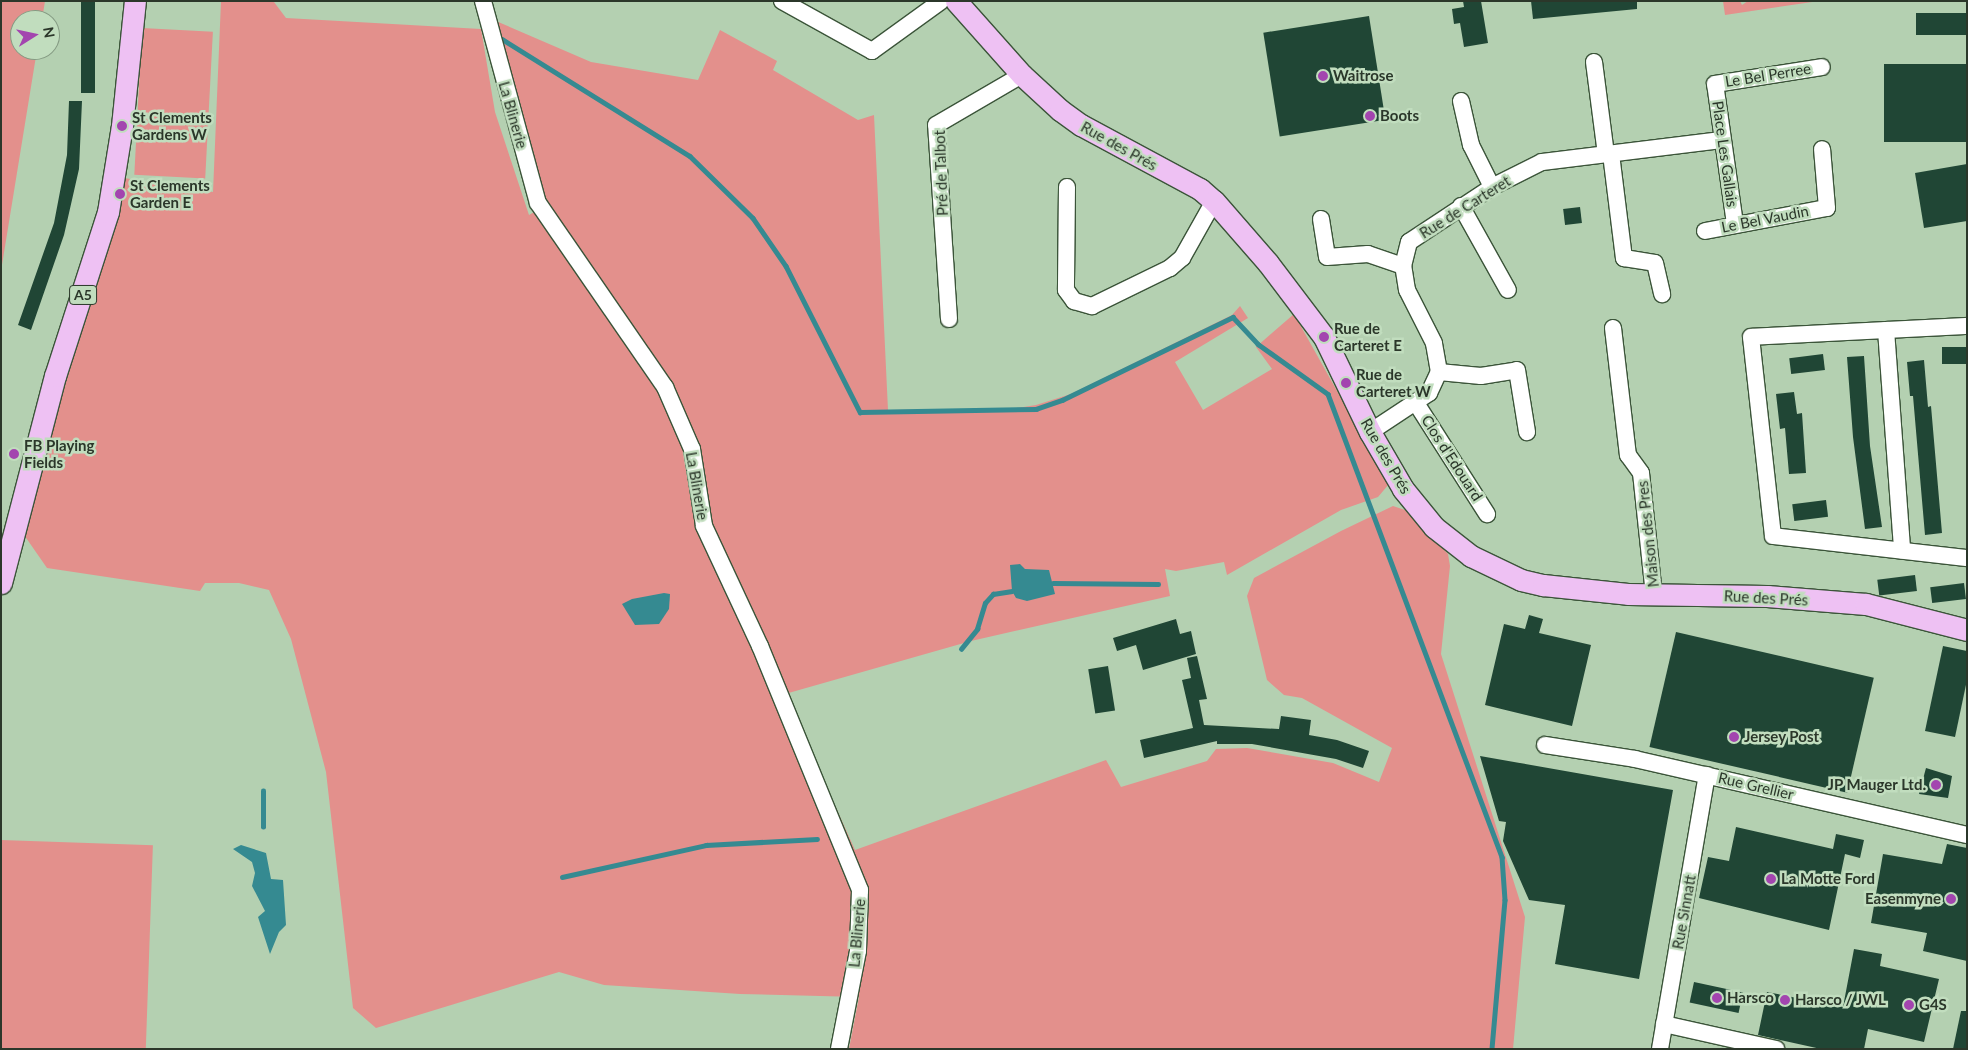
<!DOCTYPE html>
<html>
<head>
<meta charset="utf-8">
<style>
  body { margin:0 }
  #map { position:relative; width:1968px; height:1050px; overflow:hidden; background:#b4d0b1; font-family:Lato,sans-serif }
  div>[style] { position:absolute }
  [style*='--x'] { left:calc(var(--x)*1px); top:calc(var(--y)*1px); width:calc(var(--w)*1px); rotate:calc(var(--a)*1deg) }
  .green>* { inset:0; background:#e3908c; transform-origin:0 0 }
  .water>* { inset:0; background:#358a91 }
  .stream>* { height:4.5px; margin:-2.25px; padding:0 2.25px; transform-origin:2.25px; border-radius:2.25px; background:#358a91 }
  .building>* { inset:0; background:#204635; transform-origin:0 0 }
  .roads { filter:drop-shadow(1px 0 #3b5439) drop-shadow(-1px 0 #3b5439) drop-shadow(0 1px #3b5439) drop-shadow(0 -1px #3b5439) }
  .minor>* { height:16px; margin:-8px; padding:0 8px; transform-origin:8px; border-radius:8px; background:#fff }
  .major>* { height:21px; margin:-10.5px; padding:0 10.5px; transform-origin:10.5px; border-radius:10.5px; background:#eec1f3 }
  .dots>* { width:14px; height:14px; translate:-50% -50%; box-sizing:border-box; border:2px solid #c1ddbe; border-radius:50% }
  span { translate:-50% -50%; white-space:nowrap; text-align:center; line-height:1.15; -webkit-text-stroke:5px #c1ddbe; paint-order:stroke }
  .shield-label span { padding:1px 4px; background:#c1ddbe; border:1px solid; border-radius:4px; -webkit-text-stroke-width:0 }
  .shield-label { font-size:14px; color:#2b372a; font-weight:700 }
  .street-label { font-size:15px; color:#2b372a }
  .poi-label { font-size:15px; color:#2b372a; font-weight:700 }
  .left { translate:0 -50%; text-align:left }
  .right { translate:-100% -50%; text-align:right }
  .frame { position:absolute; inset:0; border:2px solid #2b372a; pointer-events:none }
  .north { position:absolute; left:10px; top:10px; width:50px; height:50px; box-sizing:border-box; background:#c1ddbe; border:1px solid #859b83; border-radius:50%; rotate:80deg; font-size:14px; font-weight:700; line-height:20px; text-align:center; color:#2b372a }
  .north::after { content:''; display:block; margin:auto; width:18px; height:22px; background:#a345af; clip-path:polygon(50% 0,100% 100%,50% 72%,0 100%) }
</style>
</head>
<body>
<div id="map">
  <div class="green">
    <i style="clip-path:polygon(1px 1px,45px 1px,42px 20px,20px 20px,20px 50px,37px 50px,1px 271px)"></i>
    <i style="clip-path:polygon(221px 1px,274px 2px,286px 18px,481px 29px,495px 112px,529px 215px,546px 205px,496px 21px,591px 62px,698px 80px,720px 30px,777px 61px,773px 70px,858px 120px,874px 115px,888px 410px,1011px 409px,1036px 405px,1071px 394px,1232px 315px,1240px 306px,1248px 318px,1175px 362px,1203px 410px,1272px 369px,1256px 347px,1294px 314px,1389px 484px,1378px 497px,1341px 510px,1227px 575px,1224px 562px,1176px 571px,1165px 569px,1170px 596px,971px 641px,785px 694px,855px 850px,1106px 760px,1121px 787px,1207px 761px,1216px 749px,1247px 748px,1333px 763px,1379px 782px,1392px 748px,1302px 698px,1284px 695px,1267px 680px,1247px 596px,1254px 578px,1341px 531px,1393px 506px,1408px 511px,1448px 554px,1450px 566px,1441px 654px,1525px 917px,1513px 1049px,849px 1049px,859px 997px,740px 994px,604px 985px,559px 972px,376px 1028px,353px 1008px,326px 772px,291px 639px,269px 590px,239px 583px,205px 583px,200px 591px,47px 568px,22px 532px,67px 365px,108px 250px,124px 178px,213px 192px)"></i>
    <i style="clip-path:polygon(1723px 1px,1740px 1px,1742px 5px,1748px 1px,1819px 1px,1725px 15px)"></i>
    <i style="left:142px;top:28px;width:71px;height:147px;rotate:3deg"></i>
    <i style="left:1px;top:840px;width:152px;height:209px;rotate:2deg"></i>
  </div>
  <div class="water">
    <i style="clip-path:polygon(1020px 564px,1025px 569px,1049px 570px,1055px 594px,1027px 601px,1016px 598px,1012px 591px,1010px 565px)"></i>
    <i style="clip-path:polygon(664px 593px,670px 594px,669px 609px,659px 624px,635px 625px,622px 604px,632px 599px)"></i>
    <i style="clip-path:polygon(241px 845px,266px 853px,271px 879px,283px 880px,286px 925px,279px 932px,270px 954px,258px 917px,265px 911px,252px 886px,255px 873px,252px 862px,233px 849px)"></i>
  </div>
  <div class="stream">
    <i style="--x:502;--y:39;--w:221;--a:31.9"></i>
    <i style="--x:690;--y:156;--w:88;--a:44.5"></i>
    <i style="--x:753;--y:218;--w:58;--a:55.5"></i>
    <i style="--x:786;--y:266;--w:164;--a:63.1"></i>
    <i style="--x:860;--y:412;--w:176;--a:-1"></i>
    <i style="--x:1036;--y:409;--w:28;--a:-19"></i>
    <i style="--x:1062;--y:400;--w:190;--a:-25.9"></i>
    <i style="--x:1233;--y:317;--w:37;--a:47"></i>
    <i style="--x:1258;--y:344;--w:86;--a:35.5"></i>
    <i style="--x:1328;--y:394;--w:495;--a:69.4"></i>
    <i style="--x:1502;--y:857;--w:43;--a:86"></i>
    <i style="--x:1505;--y:900;--w:150;--a:95"></i>
    <i style="--x:1053;--y:583;--w:105;--a:0.5"></i>
    <i style="--x:961;--y:649;--w:26;--a:-51"></i>
    <i style="--x:977;--y:629;--w:27;--a:-73"></i>
    <i style="--x:985;--y:603;--w:12;--a:-48"></i>
    <i style="--x:993;--y:594;--w:19;--a:-9"></i>
    <i style="--x:263;--y:827;--w:36;--a:-90"></i>
    <i style="--x:562;--y:877;--w:148;--a:-12.5"></i>
    <i style="--x:706;--y:845;--w:111;--a:-3.1"></i>
  </div>
  <div class="building">
    <i style="left:81px;top:1px;width:14px;height:92px"></i>
    <i style="clip-path:polygon(1463px 1px,1481px 1px,1488px 43px,1464px 47px,1460px 23px,1454px 24px,1452px 9px,1464px 7px)"></i>
    <i style="clip-path:polygon(1531px 1px,1637px 1px,1637px 9px,1533px 19px)"></i>
    <i style="left:1967px;top:13px;width:22px;height:51px;rotate:90deg"></i>
    <i style="left:1369px;top:16px;width:105px;height:107px;rotate:81deg"></i>
    <i style="left:1967px;top:64px;width:78px;height:83px;rotate:90deg"></i>
    <i style="clip-path:polygon(69px 101px,82px 101px,79px 169px,64px 235px,31px 330px,18px 325px,54px 223px,67px 155px)"></i>
    <i style="clip-path:polygon(1967px 164px,1967px 221px,1924px 228px,1915px 173px)"></i>
    <i style="left:1580px;top:207px;width:16px;height:17px;rotate:83deg"></i>
    <i style="left:1967px;top:347px;width:17px;height:25px;rotate:90deg"></i>
    <i style="left:1823px;top:354px;width:16px;height:34px;rotate:83deg"></i>
    <i style="clip-path:polygon(1864px 356px,1870px 446px,1882px 527px,1865px 529px,1853px 437px,1847px 357px)"></i>
    <i style="clip-path:polygon(1924px 360px,1928px 407px,1931px 406px,1942px 533px,1925px 535px,1913px 396px,1910px 396px,1907px 362px)"></i>
    <i style="clip-path:polygon(1794px 392px,1797px 414px,1802px 413px,1806px 473px,1789px 474px,1785px 428px,1780px 429px,1776px 394px)"></i>
    <i style="left:1826px;top:500px;width:17px;height:34px;rotate:83deg"></i>
    <i style="left:1915px;top:575px;width:16px;height:38px;rotate:83deg"></i>
    <i style="left:1964px;top:583px;width:16px;height:34px;rotate:83deg"></i>
    <i style="clip-path:polygon(1529px 615px,1543px 619px,1539px 633px,1591px 645px,1572px 726px,1485px 705px,1504px 624px,1525px 629px)"></i>
    <i style="clip-path:polygon(1176px 619px,1180px 634px,1191px 631px,1196px 654px,1143px 670px,1136px 645px,1117px 651px,1113px 638px)"></i>
    <i style="left:1676px;top:632px;width:203px;height:118px;rotate:13deg"></i>
    <i style="clip-path:polygon(1943px 646px,1967px 651px,1967px 680px,1955px 737px,1925px 731px)"></i>
    <i style="clip-path:polygon(1197px 656px,1207px 699px,1199px 700px,1204px 725px,1279px 729px,1281px 716px,1311px 720px,1309px 735px,1337px 740px,1369px 751px,1363px 768px,1336px 759px,1252px 744px,1217px 744px,1217px 741px,1144px 758px,1140px 740px,1193px 728px,1182px 680px,1191px 678px,1187px 658px)"></i>
    <i style="left:1108px;top:666px;width:45px;height:20px;rotate:81deg"></i>
    <i style="clip-path:polygon(1480px 756px,1673px 790px,1639px 979px,1555px 964px,1565px 905px,1529px 900px,1503px 841px,1506px 822px,1499px 821px)"></i>
    <i style="clip-path:polygon(1926px 768px,1952px 776px,1948px 798px,1919px 794px)"></i>
    <i style="clip-path:polygon(1736px 827px,1833px 849px,1836px 834px,1864px 840px,1860px 858px,1845px 854px,1829px 930px,1699px 898px,1708px 857px,1729px 861px)"></i>
    <i style="clip-path:polygon(1947px 844px,1967px 848px,1967px 961px,1923px 951px,1927px 933px,1871px 923px,1883px 854px,1942px 864px)"></i>
    <i style="clip-path:polygon(1854px 949px,1882px 954px,1880px 966px,1939px 979px,1924px 1042px,1868px 1029px,1864px 1049px,1821px 1049px,1758px 1035px,1767px 992px,1843px 1007px)"></i>
    <i style="left:1694px;top:982px;width:50px;height:21px;rotate:12deg"></i>
    <i style="clip-path:polygon(1961px 1011px,1967px 1011px,1967px 1049px,1953px 1049px)"></i>
  </div>
  <div class="roads">
    <div class="minor">
      <i style="--x:483;--y:1;--w:209;--a:74.8"></i>
      <i style="--x:538;--y:203;--w:224;--a:55.4"></i>
      <i style="--x:665;--y:387;--w:68;--a:66.5"></i>
      <i style="--x:692;--y:449;--w:78;--a:81.1"></i>
      <i style="--x:704;--y:526;--w:132;--a:65"></i>
      <i style="--x:760;--y:646;--w:264;--a:67.7"></i>
      <i style="--x:860;--y:890;--w:61;--a:91.9"></i>
      <i style="--x:858;--y:951;--w:100;--a:101"></i>
      <i style="--x:782;--y:1;--w:103;--a:29.1"></i>
      <i style="--x:872;--y:51;--w:85;--a:-35.9"></i>
      <i style="--x:1594;--y:62;--w:93;--a:82.6"></i>
      <i style="--x:1461;--y:101;--w:45;--a:77.2"></i>
      <i style="--x:1471;--y:145;--w:47;--a:63.4"></i>
      <i style="--x:1611;--y:154;--w:105;--a:82.9"></i>
      <i style="--x:1624;--y:258;--w:31;--a:9"></i>
      <i style="--x:1655;--y:263;--w:32;--a:77"></i>
      <i style="--x:1067;--y:187;--w:103;--a:90.6"></i>
      <i style="--x:1066;--y:290;--w:14;--a:54"></i>
      <i style="--x:1074;--y:301;--w:19;--a:16"></i>
      <i style="--x:1092;--y:306;--w:87;--a:-26"></i>
      <i style="--x:1170;--y:268;--w:16;--a:-40"></i>
      <i style="--x:1182;--y:258;--w:65;--a:-60.7"></i>
      <i style="--x:1461;--y:206;--w:96;--a:60.8"></i>
      <i style="--x:1321;--y:219;--w:38;--a:81"></i>
      <i style="--x:1327;--y:257;--w:41;--a:-4.2"></i>
      <i style="--x:1368;--y:254;--w:37;--a:19"></i>
      <i style="--x:1735;--y:224;--w:141;--a:-98.1"></i>
      <i style="--x:1715;--y:84;--w:108;--a:-9"></i>
      <i style="--x:1705;--y:231;--w:124;--a:-10.7"></i>
      <i style="--x:1827;--y:208;--w:59;--a:-94.8"></i>
      <i style="--x:949;--y:319;--w:194;--a:-93.8"></i>
      <i style="--x:936;--y:125;--w:99;--a:-30.2"></i>
      <i style="--x:1967;--y:326;--w:216;--a:177.1"></i>
      <i style="--x:1751;--y:337;--w:200;--a:83.7"></i>
      <i style="--x:1773;--y:536;--w:195;--a:6.5"></i>
      <i style="--x:1613;--y:328;--w:128;--a:83.3"></i>
      <i style="--x:1628;--y:455;--w:22;--a:54"></i>
      <i style="--x:1641;--y:473;--w:123;--a:83.9"></i>
      <i style="--x:1886;--y:330;--w:221;--a:85.8"></i>
      <i style="--x:1439;--y:372;--w:42;--a:5.4"></i>
      <i style="--x:1481;--y:376;--w:36;--a:-9"></i>
      <i style="--x:1517;--y:370;--w:63;--a:80.8"></i>
      <i style="--x:1416;--y:403;--w:132;--a:57.4"></i>
      <i style="--x:1370;--y:432;--w:71;--a:-33.5"></i>
      <i style="--x:1429;--y:393;--w:23;--a:-65"></i>
      <i style="--x:1439;--y:372;--w:29;--a:-100"></i>
      <i style="--x:1434;--y:343;--w:59;--a:-117"></i>
      <i style="--x:1407;--y:290;--w:24;--a:-99"></i>
      <i style="--x:1403;--y:266;--w:25;--a:-76"></i>
      <i style="--x:1409;--y:242;--w:100;--a:-33.5"></i>
      <i style="--x:1492;--y:187;--w:56;--a:-26.6"></i>
      <i style="--x:1542;--y:162;--w:181;--a:-7"></i>
      <i style="--x:1545;--y:745;--w:91;--a:8.8"></i>
      <i style="--x:1635;--y:759;--w:341;--a:12.9"></i>
      <i style="--x:1664;--y:1024;--w:115;--a:12.6"></i>
      <i style="--x:1660;--y:1049;--w:278;--a:-80.3"></i>
    </div>
    <div class="major">
      <i style="--x:956;--y:1;--w:99;--a:48.3"></i>
      <i style="--x:1022;--y:75;--w:52;--a:42.6"></i>
      <i style="--x:1060;--y:110;--w:26;--a:36"></i>
      <i style="--x:1081;--y:125;--w:135;--a:28.3"></i>
      <i style="--x:1200;--y:189;--w:18;--a:41"></i>
      <i style="--x:1214;--y:201;--w:82;--a:48.9"></i>
      <i style="--x:1268;--y:263;--w:93;--a:52.9"></i>
      <i style="--x:1324;--y:337;--w:106;--a:64.2"></i>
      <i style="--x:1370;--y:432;--w:66;--a:59.9"></i>
      <i style="--x:1403;--y:489;--w:49;--a:50.8"></i>
      <i style="--x:1434;--y:527;--w:47;--a:38.1"></i>
      <i style="--x:1471;--y:556;--w:55;--a:25.6"></i>
      <i style="--x:1521;--y:580;--w:23;--a:13"></i>
      <i style="--x:1543;--y:585;--w:85;--a:6"></i>
      <i style="--x:1628;--y:594;--w:139;--a:0.8"></i>
      <i style="--x:1767;--y:596;--w:99;--a:4.6"></i>
      <i style="--x:1866;--y:604;--w:104;--a:14.4"></i>
      <i style="--x:1;--y:583;--w:214;--a:-75.4"></i>
      <i style="--x:55;--y:376;--w:172;--a:-72.1"></i>
      <i style="--x:108;--y:212;--w:87;--a:-80.8"></i>
      <i style="--x:122;--y:126;--w:126;--a:-84.1"></i>
    </div>
  </div>
  <div class="dots">
    <i style="left:1323px;top:76px;background:#a345af"></i>
    <i style="left:1370px;top:116px;background:#a345af"></i>
    <i style="left:122px;top:126px;background:#a345af"></i>
    <i style="left:120px;top:194px;background:#a345af"></i>
    <i style="left:1324px;top:337px;background:#a345af"></i>
    <i style="left:1346px;top:383px;background:#a345af"></i>
    <i style="left:14px;top:454px;background:#a345af"></i>
    <i style="left:1734px;top:737px;background:#a345af"></i>
    <i style="left:1936px;top:785px;background:#a345af"></i>
    <i style="left:1771px;top:879px;background:#a345af"></i>
    <i style="left:1951px;top:899px;background:#a345af"></i>
    <i style="left:1717px;top:998px;background:#a345af"></i>
    <i style="left:1785px;top:1000px;background:#a345af"></i>
    <i style="left:1909px;top:1005px;background:#a345af"></i>
  </div>
  <div class="shield-label">
    <span style="left:83px;top:295px">A5</span>
  </div>
  <div class="street-label">
    <span style="left:1768px;top:75px;rotate:-9deg">Le Bel Perree</span>
    <span style="left:513px;top:115px;rotate:74deg">La Blinerie</span>
    <span style="left:1119px;top:146px;rotate:29deg">Rue des Prés</span>
    <span style="left:1725px;top:154px;rotate:82deg">Place Les Gallais</span>
    <span style="left:941px;top:173px;rotate:-92deg">Pré de Talbot</span>
    <span style="left:1465px;top:207px;rotate:-32deg">Rue de Carteret</span>
    <span style="left:1765px;top:219px;rotate:-11deg">Le Bel Vaudin</span>
    <span style="left:1386px;top:456px;rotate:60deg">Rue des Prés</span>
    <span style="left:1452px;top:458px;rotate:57deg">Clos d'Edouard</span>
    <span style="left:697px;top:486px;rotate:80deg">La Blinerie</span>
    <span style="left:1648px;top:534px;rotate:-96deg">Maison des Pres</span>
    <span style="left:1766px;top:598px;rotate:3deg">Rue des Prés</span>
    <span style="left:1756px;top:786px;rotate:13deg">Rue Grellier</span>
    <span style="left:1684px;top:912px;rotate:-80deg">Rue Sinnatt</span>
    <span style="left:857px;top:933px;rotate:-85deg">La Blinerie</span>
  </div>
  <div class="poi-label">
    <span class="left" style="left:1333px;top:76px">Waitrose</span>
    <span class="left" style="left:1380px;top:116px">Boots</span>
    <span class="left" style="left:132px;top:126px">St Clements<br>Gardens W</span>
    <span class="left" style="left:130px;top:194px">St Clements<br>Garden E</span>
    <span class="left" style="left:1334px;top:337px">Rue de<br>Carteret E</span>
    <span class="left" style="left:1356px;top:383px">Rue de<br>Carteret W</span>
    <span class="left" style="left:24px;top:454px">FB Playing<br>Fields</span>
    <span class="left" style="left:1744px;top:737px">Jersey Post</span>
    <span class="right" style="left:1926px;top:785px">JP Mauger Ltd.</span>
    <span class="left" style="left:1781px;top:879px">La Motte Ford</span>
    <span class="right" style="left:1941px;top:899px">Easenmyne</span>
    <span class="left" style="left:1727px;top:998px">Harsco</span>
    <span class="left" style="left:1795px;top:1000px">Harsco / JWL</span>
    <span class="left" style="left:1919px;top:1005px">G4S</span>
  </div>
  <div class="frame"></div>
  <div class="north">N</div>
</div>
</body>
</html>
